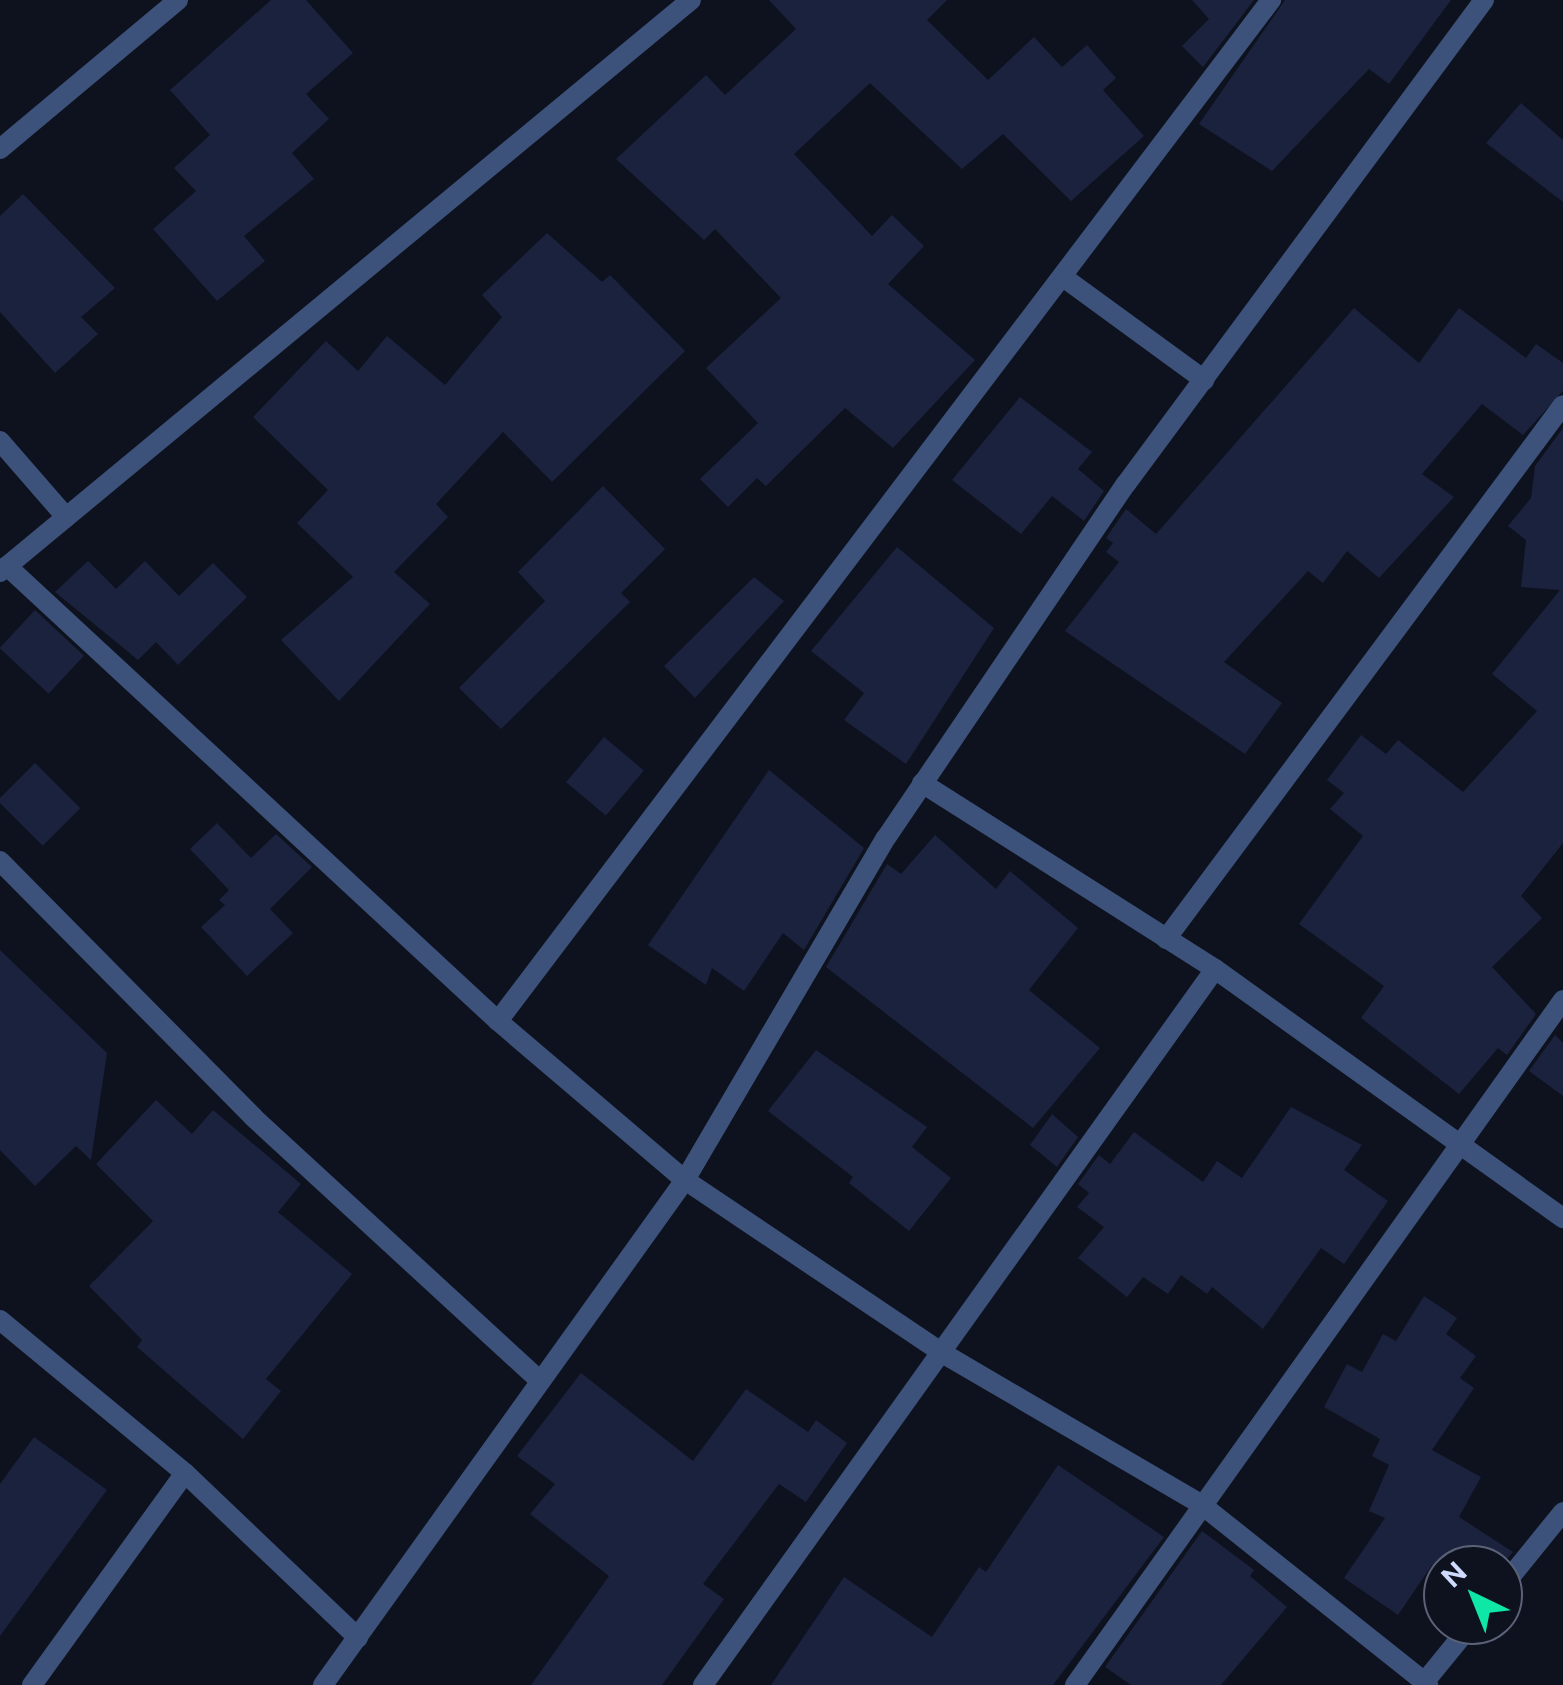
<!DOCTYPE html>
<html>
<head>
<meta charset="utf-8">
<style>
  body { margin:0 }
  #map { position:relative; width:1563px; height:1685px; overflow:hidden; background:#0e111e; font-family:"Public Sans",sans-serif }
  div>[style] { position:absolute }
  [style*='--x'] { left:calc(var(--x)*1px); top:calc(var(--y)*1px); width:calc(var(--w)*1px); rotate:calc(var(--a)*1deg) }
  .building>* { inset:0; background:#1b223e; transform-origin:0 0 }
  .minor>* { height:20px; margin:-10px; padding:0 10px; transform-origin:10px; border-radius:10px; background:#3c527a }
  span { translate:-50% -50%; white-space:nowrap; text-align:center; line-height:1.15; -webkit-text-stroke:8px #0e111e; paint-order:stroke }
  .north { position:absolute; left:1423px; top:1545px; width:100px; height:100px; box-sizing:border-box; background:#0e111e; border:2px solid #5b6277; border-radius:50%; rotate:317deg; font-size:28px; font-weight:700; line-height:40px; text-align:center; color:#cedbfc }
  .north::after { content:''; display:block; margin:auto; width:35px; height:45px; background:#0fe7a7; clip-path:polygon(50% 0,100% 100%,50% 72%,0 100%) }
</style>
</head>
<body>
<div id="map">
  <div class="building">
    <i style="clip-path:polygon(271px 0,306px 0,353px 53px,306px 94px,329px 119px,292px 153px,314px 179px,244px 236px,265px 261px,217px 301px,153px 229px,196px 191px,174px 168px,210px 135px,170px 90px)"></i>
    <i style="clip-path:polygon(769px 0,947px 0,927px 20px,988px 80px,1034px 37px,1062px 67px,1087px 45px,1116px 78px,1103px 90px,1144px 136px,1071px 201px,1003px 134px,962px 169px,870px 83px,794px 154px,872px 236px,892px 215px,924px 246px,888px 284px,975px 360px,893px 448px,845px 408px,766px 486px,757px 478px,728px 507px,700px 479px,758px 423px,706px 368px,781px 298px,715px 229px,704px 240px,616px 159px,706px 75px,725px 95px,796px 29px)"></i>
    <i style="clip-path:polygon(1192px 0,1254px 0,1203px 67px,1182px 46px,1209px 19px)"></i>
    <i style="clip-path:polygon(1285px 0,1451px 0,1389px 84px,1369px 69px,1272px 171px,1199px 124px)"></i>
    <i style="clip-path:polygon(1521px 103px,1563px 140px,1563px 202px,1486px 143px)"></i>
    <i style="clip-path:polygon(23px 194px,115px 288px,81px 317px,98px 334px,55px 373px,0 312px,0 216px)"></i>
    <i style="clip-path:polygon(547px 233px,602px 282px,610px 275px,685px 351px,552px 482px,503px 432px,436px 504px,448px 517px,394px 572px,430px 604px,339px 701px,281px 640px,353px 577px,297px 523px,328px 490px,253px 417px,326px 341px,358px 371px,387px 336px,445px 385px,502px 317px,482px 295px)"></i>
    <i style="clip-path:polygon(1354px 308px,1419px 363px,1459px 308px,1526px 358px,1536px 344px,1563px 363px,1563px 391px,1523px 435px,1482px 404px,1422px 474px,1454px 497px,1379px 578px,1347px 551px,1323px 583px,1308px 571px,1224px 662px,1282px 703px,1245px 754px,1065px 631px,1119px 562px,1106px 552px,1113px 543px,1106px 538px,1126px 509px,1156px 534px)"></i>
    <i style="clip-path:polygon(1020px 397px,1092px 452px,1078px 469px,1104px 491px,1084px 521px,1052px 496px,1021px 534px,952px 480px)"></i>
    <i style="clip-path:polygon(1563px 428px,1563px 843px,1521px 896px,1542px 918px,1492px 967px,1536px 1014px,1507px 1055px,1498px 1048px,1459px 1094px,1361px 1018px,1384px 986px,1299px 924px,1363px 836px,1330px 809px,1344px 793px,1327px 780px,1361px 735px,1386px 754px,1398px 740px,1463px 792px,1537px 711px,1492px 674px,1560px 590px,1521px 587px,1526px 540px,1508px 526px,1531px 498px,1535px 466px)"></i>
    <i style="clip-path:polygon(603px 486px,665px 549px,621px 593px,630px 602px,501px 729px,459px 688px,545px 601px,518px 572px)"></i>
    <i style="clip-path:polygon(897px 547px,994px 628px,906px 764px,844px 720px,864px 693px,811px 651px)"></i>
    <i style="clip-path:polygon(88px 561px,116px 589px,145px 561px,179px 596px,213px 563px,247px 597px,178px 665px,156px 642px,138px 660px,55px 592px)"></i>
    <i style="clip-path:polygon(754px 577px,784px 601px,695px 698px,664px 666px)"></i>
    <i style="left:35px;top:610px;width:67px;height:52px;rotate:43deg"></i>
    <i style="left:604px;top:737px;width:52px;height:59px;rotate:40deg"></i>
    <i style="left:35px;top:763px;width:64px;height:53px;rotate:45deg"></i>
    <i style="clip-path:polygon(769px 770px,864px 848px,804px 950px,783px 933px,744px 991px,712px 968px,706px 985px,648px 945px)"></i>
    <i style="clip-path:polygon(217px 823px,251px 858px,276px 834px,312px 867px,270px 909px,293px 933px,247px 976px,201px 927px,225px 905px,219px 900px,229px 890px,190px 849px)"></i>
    <i style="clip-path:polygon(935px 835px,996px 889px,1010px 871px,1078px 928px,1029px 990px,1100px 1048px,1033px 1128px,826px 967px,887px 864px,901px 874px)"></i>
    <i style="clip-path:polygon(0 950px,107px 1053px,91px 1160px,76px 1146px,35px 1186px,0 1150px)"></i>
    <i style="clip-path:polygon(1555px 1035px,1563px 1043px,1563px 1096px,1529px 1071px)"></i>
    <i style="clip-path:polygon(816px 1050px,927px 1127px,912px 1147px,951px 1178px,909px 1231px,849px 1183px,853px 1177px,768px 1111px)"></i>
    <i style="clip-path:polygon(156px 1100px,192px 1134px,213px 1110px,301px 1184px,278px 1212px,352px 1274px,266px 1379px,281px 1391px,243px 1439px,137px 1347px,142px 1340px,89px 1286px,153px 1221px,96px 1164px)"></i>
    <i style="clip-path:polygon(1291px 1107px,1362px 1145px,1344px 1170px,1388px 1201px,1344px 1264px,1321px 1248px,1263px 1329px,1212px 1287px,1207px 1294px,1181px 1275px,1168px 1294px,1143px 1277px,1127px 1297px,1078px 1258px,1104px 1227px,1077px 1207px,1089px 1193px,1078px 1184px,1099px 1155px,1110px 1164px,1134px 1132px,1203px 1182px,1217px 1161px,1242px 1178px)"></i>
    <i style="clip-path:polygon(1052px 1114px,1078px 1137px,1057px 1167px,1030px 1145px)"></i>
    <i style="clip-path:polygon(1424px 1296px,1457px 1318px,1446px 1334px,1476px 1356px,1460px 1378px,1474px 1388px,1432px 1450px,1481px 1477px,1459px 1517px,1513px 1552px,1502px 1565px,1432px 1565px,1398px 1615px,1344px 1578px,1385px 1518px,1369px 1511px,1389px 1465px,1372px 1456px,1380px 1439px,1324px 1407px,1347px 1364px,1362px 1372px,1383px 1334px,1396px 1341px)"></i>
    <i style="clip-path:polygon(581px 1373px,693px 1461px,746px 1389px,808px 1432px,816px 1420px,847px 1443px,806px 1502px,779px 1484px,703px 1584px,724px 1599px,662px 1685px,531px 1685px,609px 1576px,530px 1514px,555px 1484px,517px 1456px)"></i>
    <i style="clip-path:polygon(34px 1437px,107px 1490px,0 1636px,0 1484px)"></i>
    <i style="clip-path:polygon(1058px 1465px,1164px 1537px,1053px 1685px,771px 1685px,844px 1577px,932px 1637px,979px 1567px,986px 1572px)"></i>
    <i style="clip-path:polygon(1202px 1531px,1254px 1570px,1250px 1576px,1287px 1607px,1221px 1685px,1131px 1685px,1105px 1667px)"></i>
  </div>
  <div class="minor">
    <i style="--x:0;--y:149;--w:232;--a:-39.9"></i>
    <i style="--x:1063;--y:277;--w:175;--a:36.1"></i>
    <i style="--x:0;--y:441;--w:101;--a:49"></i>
    <i style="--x:7;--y:566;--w:669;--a:42.82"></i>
    <i style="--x:498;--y:1021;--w:245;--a:40.4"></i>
    <i style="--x:685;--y:1180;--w:312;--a:33.9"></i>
    <i style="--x:944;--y:1354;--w:299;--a:30.3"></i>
    <i style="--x:1202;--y:1505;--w:289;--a:38.5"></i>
    <i style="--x:0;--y:572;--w:897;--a:-39.62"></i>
    <i style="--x:922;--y:783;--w:347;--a:32.4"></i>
    <i style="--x:1215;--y:969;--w:428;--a:35.6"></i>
    <i style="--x:0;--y:861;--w:360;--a:45.3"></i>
    <i style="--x:253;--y:1117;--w:390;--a:42.6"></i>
    <i style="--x:1166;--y:939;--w:665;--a:-53.37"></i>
    <i style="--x:498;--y:1021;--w:1281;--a:-52.87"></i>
    <i style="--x:0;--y:1320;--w:240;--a:39.6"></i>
    <i style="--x:185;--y:1473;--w:239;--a:43.6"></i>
    <i style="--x:1503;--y:1586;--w:95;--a:-51"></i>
    <i style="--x:32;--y:1685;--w:261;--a:-54.2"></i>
    <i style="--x:323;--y:1685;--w:621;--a:-54.37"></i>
    <i style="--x:685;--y:1180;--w:397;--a:-59.6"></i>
    <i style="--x:886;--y:838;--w:428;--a:-55.9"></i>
    <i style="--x:1126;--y:484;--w:602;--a:-53.51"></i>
    <i style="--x:703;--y:1685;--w:880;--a:-54.43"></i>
    <i style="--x:1075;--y:1685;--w:841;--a:-54.53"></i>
    <i style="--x:1422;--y:1685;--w:77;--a:-50.8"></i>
  </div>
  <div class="north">N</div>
</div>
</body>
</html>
